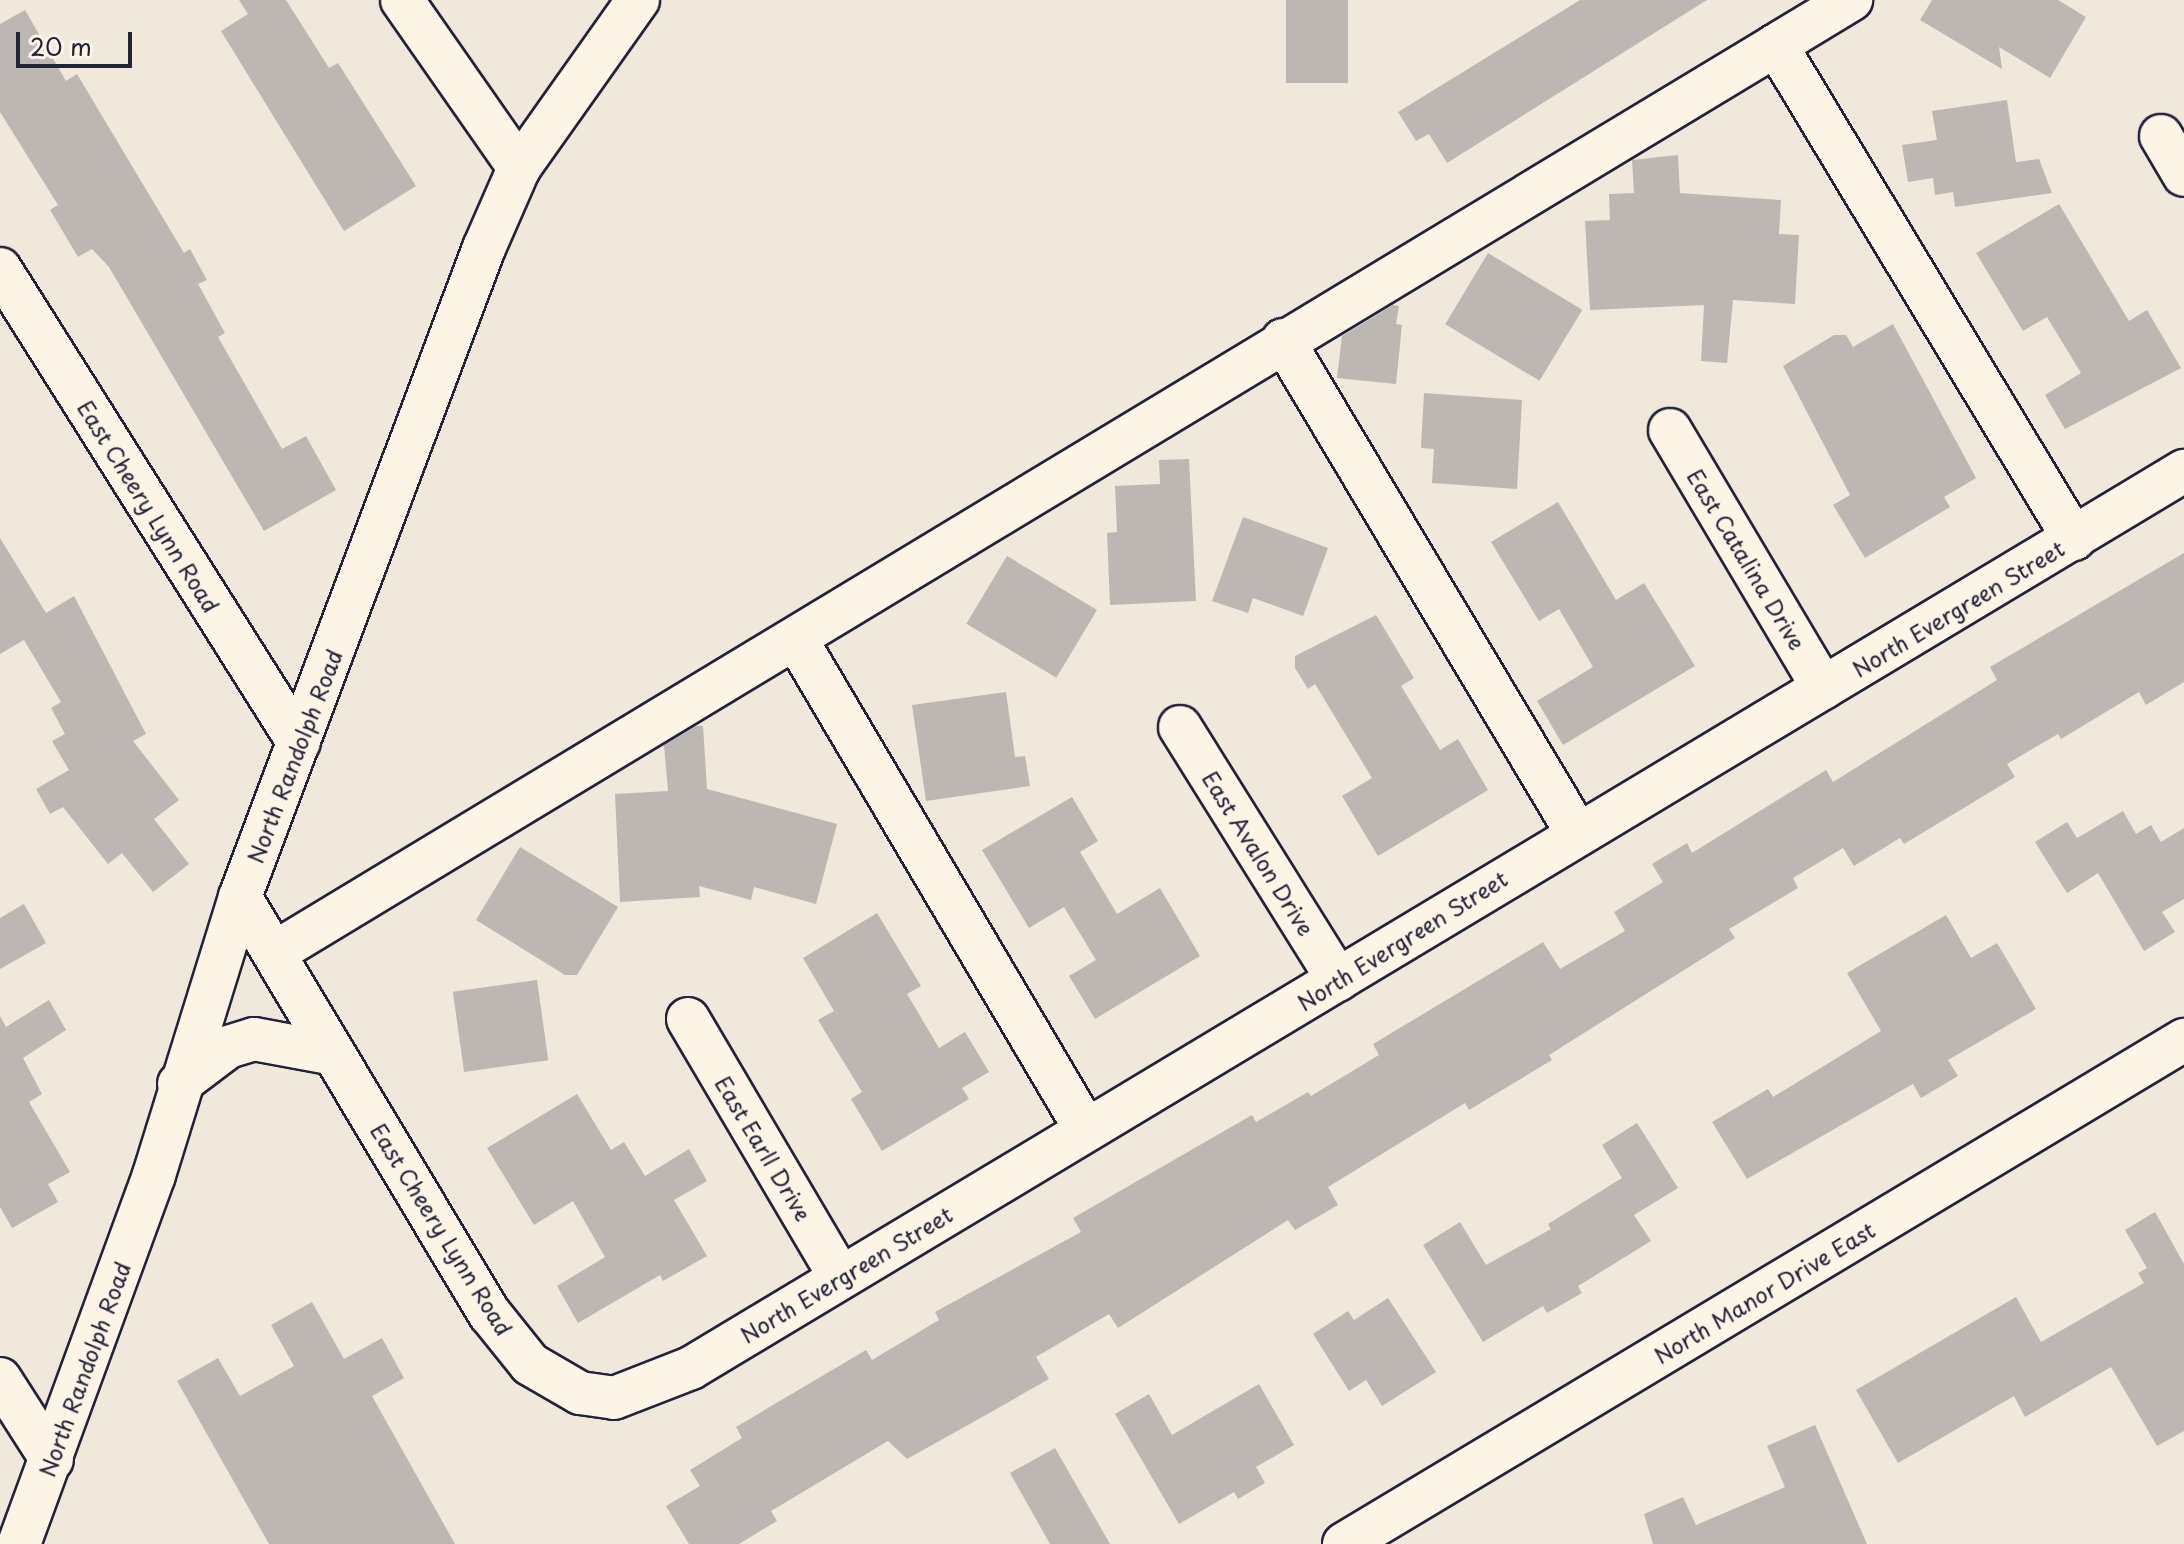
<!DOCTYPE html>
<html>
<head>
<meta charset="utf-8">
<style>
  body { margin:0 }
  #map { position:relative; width:2184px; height:1544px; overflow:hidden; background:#efe8db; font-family:"Playpen Sans",sans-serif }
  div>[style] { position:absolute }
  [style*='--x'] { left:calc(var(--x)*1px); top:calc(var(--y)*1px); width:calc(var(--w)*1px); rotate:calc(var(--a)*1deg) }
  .building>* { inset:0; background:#bcb7b3; transform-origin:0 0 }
  .roads { filter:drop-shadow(2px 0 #22223b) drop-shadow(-2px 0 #22223b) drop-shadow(0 2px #22223b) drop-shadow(0 -2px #22223b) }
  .minor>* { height:42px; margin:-21px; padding:0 21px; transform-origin:21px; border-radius:21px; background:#fcf5e5 }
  span { translate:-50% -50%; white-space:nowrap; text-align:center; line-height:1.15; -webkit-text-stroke:6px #fcf5e5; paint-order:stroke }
  .street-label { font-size:22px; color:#22223b }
  .scale { position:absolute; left:16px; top:32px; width:116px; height:36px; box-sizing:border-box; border:4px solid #22223b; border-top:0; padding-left:10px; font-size:24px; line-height:28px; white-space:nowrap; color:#22223b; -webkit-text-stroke:6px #fcf5e5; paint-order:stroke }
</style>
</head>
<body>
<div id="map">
  <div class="building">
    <i style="clip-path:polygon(239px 0,286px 0,329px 68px,338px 63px,416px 186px,344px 231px,221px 31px,248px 14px)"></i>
    <i style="left:1286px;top:0;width:62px;height:83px"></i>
    <i style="clip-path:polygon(1580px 0,1707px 0,1447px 163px,1429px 134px,1416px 141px,1398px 112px)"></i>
    <i style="clip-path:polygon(1932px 0,2058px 0,2086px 17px,2050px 78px,1999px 47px,2002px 69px,1920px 20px)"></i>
    <i style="clip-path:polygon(25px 10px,66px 81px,77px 74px,184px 253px,190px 249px,207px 280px,198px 284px,225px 333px,218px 337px,282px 449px,306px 436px,336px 490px,264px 531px,109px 267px,92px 249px,78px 257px,50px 210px,58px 205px,0 112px,0 24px)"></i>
    <i style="clip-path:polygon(2007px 100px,2016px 162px,2039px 159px,2052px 193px,1955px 207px,1953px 192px,1935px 195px,1933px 178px,1908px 182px,1902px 145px,1937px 140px,1932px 111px)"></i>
    <i style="clip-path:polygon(1678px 155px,1680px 193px,1781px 200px,1779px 234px,1799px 235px,1795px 304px,1733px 300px,1727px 363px,1701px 361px,1704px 305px,1590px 310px,1585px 221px,1610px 220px,1609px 194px,1634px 193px,1632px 160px)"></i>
    <i style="clip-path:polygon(2059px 204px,2129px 321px,2147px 310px,2181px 368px,2065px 429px,2045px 395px,2081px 373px,2047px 317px,2023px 331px,1976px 253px)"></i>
    <i style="left:1488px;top:253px;width:110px;height:83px;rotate:31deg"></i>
    <i style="clip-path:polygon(1393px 305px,1399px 306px,1396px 324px,1402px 325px,1396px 384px,1337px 378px,1342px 336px)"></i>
    <i style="clip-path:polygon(1893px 324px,1976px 478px,1944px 497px,1950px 507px,1865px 558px,1833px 505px,1850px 495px,1783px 366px,1834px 335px,1846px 335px,1853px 347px)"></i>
    <i style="clip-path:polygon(1424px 393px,1522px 400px,1517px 489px,1432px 483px,1434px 449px,1421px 448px)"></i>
    <i style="clip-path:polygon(1189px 459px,1196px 601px,1110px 605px,1107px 533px,1117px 532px,1115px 486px,1160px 484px,1159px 460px)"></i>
    <i style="clip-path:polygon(1558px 502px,1616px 600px,1644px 583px,1695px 666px,1563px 745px,1537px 701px,1593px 667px,1559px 609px,1539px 621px,1491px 542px)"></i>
    <i style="clip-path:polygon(1243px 517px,1328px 548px,1303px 616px,1253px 598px,1248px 613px,1212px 601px)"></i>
    <i style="clip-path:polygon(0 538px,46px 613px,74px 596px,146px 734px,133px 741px,179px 800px,154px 819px,189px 864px,153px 892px,122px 853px,108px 864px,63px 807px,50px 814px,36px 789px,69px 770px,52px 741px,65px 734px,51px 708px,61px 702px,24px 640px,0 654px)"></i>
    <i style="clip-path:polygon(2184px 553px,2184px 682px,2146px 705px,2139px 692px,2061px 739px,2058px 734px,2007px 764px,2015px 777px,1904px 844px,1900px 838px,1854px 866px,1843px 848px,1793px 878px,1798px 888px,1729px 929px,1735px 938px,1549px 1055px,1552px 1060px,1469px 1110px,1465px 1103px,1328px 1187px,1338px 1205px,1295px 1230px,1288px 1220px,1118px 1328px,1109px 1314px,1036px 1357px,1049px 1379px,993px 1411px,907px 1459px,888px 1441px,771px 1511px,777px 1521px,739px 1544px,689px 1544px,666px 1506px,700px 1486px,690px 1470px,742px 1438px,736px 1427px,866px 1350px,872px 1360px,939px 1320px,935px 1312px,1081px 1232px,1073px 1218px,1252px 1115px,1256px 1122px,1308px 1092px,1311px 1096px,1379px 1055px,1373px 1044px,1543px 942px,1560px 969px,1625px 931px,1614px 912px,1663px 882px,1652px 864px,1687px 843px,1692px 853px,1826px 770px,1833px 782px,1997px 680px,1990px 667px)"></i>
    <i style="left:1007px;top:556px;width:105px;height:79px;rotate:31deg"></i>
    <i style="clip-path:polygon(1376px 615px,1414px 678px,1401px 686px,1440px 750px,1458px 739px,1488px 790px,1378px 856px,1342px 796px,1372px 778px,1315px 684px,1308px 689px,1295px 668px,1295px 656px)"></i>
    <i style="clip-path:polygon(1006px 692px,1015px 757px,1025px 756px,1030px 786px,926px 801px,912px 705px)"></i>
    <i style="clip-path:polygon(696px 726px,703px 726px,707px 789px,837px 824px,816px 904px,754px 887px,751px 900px,699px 886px,700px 897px,620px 902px,615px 794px,668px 791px,664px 745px)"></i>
    <i style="clip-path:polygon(1072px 797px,1098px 841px,1080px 852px,1117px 914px,1160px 888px,1200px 956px,1095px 1019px,1069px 976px,1096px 960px,1064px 907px,1029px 928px,982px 850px)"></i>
    <i style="clip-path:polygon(2123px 811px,2136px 834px,2151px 825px,2161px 842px,2184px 828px,2184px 899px,2162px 912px,2175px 932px,2144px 951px,2098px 873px,2067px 893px,2035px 842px,2067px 822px,2077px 838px)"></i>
    <i style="clip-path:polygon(520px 847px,618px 907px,577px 975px,565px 975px,476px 920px)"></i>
    <i style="clip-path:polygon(24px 904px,46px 943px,0 969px,0 918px)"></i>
    <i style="clip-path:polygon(877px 913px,921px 986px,907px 994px,939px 1048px,965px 1032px,989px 1072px,962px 1088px,969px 1099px,882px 1151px,851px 1099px,862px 1092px,818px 1020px,834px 1011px,803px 958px)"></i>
    <i style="clip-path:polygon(1946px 915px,1971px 958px,1997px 943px,2036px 1009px,1948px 1060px,1958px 1076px,1921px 1098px,1913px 1084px,1747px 1179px,1712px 1122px,1768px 1089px,1773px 1097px,1881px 1031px,1847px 973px)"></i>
    <i style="left:537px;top:980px;width:81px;height:85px;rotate:82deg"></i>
    <i style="clip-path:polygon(49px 1000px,66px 1030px,23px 1058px,42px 1094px,29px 1102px,70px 1172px,48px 1184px,58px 1202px,12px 1228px,0 1207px,0 1016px,6px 1027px)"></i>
    <i style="clip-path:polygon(577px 1094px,611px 1150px,624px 1142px,645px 1176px,689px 1149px,707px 1181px,674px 1200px,707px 1256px,663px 1281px,660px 1275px,578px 1323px,557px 1286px,605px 1257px,573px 1201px,534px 1225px,487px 1148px)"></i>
    <i style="clip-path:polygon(1637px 1123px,1678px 1188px,1634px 1215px,1651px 1241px,1578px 1286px,1582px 1293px,1547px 1313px,1543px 1306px,1483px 1342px,1423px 1245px,1460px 1222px,1486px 1265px,1551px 1229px,1548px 1224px,1622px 1178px,1602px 1145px)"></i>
    <i style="clip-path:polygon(2155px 1212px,2184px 1264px,2184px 1431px,2157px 1446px,2111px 1367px,2025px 1417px,2014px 1396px,1898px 1463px,1856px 1390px,2016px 1297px,2041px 1342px,2144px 1283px,2138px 1273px,2147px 1268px,2125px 1230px)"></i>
    <i style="clip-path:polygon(1388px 1298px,1436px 1372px,1382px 1406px,1366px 1380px,1349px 1391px,1313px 1334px,1348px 1311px,1354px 1320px)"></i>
    <i style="clip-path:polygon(312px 1302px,344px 1359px,382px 1338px,404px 1378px,372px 1396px,455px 1544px,269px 1544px,177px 1381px,218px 1358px,240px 1396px,294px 1366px,271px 1325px)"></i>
    <i style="clip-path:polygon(1259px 1384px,1294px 1445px,1256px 1467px,1265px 1483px,1238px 1499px,1234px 1492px,1179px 1524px,1115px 1414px,1149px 1394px,1172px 1435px)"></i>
    <i style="clip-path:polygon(1815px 1425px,1867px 1544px,1653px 1544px,1644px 1514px,1683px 1497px,1696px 1525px,1785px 1487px,1767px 1446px)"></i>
    <i style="clip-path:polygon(1055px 1448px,1110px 1544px,1050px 1544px,1010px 1473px)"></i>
  </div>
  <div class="roads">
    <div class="minor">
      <i style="--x:402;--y:0;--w:205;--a:55.1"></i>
      <i style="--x:1776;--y:45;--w:577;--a:58.9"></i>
      <i style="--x:2161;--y:136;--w:45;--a:59.5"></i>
      <i style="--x:0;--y:269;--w:560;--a:57.76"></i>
      <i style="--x:1283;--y:340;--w:574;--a:59.19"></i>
      <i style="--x:1670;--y:430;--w:300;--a:59.3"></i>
      <i style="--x:796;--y:639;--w:570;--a:59.43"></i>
      <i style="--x:1180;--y:727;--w:298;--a:58"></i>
      <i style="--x:240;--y:897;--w:486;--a:59.1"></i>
      <i style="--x:490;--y:1314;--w:64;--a:51.3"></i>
      <i style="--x:530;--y:1364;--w:58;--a:30.1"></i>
      <i style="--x:580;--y:1393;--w:34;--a:8"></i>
      <i style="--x:614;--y:1398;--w:83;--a:-21.3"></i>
      <i style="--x:691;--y:1368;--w:1742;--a:-31"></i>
      <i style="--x:274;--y:953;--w:1843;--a:-31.15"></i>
      <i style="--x:688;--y:1019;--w:299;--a:59.5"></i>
      <i style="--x:179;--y:1084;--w:61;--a:-37.1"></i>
      <i style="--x:228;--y:1047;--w:27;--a:-17"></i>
      <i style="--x:254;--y:1039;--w:81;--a:10.6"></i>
      <i style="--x:0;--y:1379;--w:96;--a:57.3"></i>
      <i style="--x:19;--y:1544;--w:393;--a:-69.9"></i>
      <i style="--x:154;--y:1175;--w:291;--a:-72.8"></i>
      <i style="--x:240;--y:897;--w:693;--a:-69.4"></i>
      <i style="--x:484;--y:248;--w:87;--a:-66.4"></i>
      <i style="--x:519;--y:168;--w:206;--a:-54.7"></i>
      <i style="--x:1344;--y:1544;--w:980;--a:-30.96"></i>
    </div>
  </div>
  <div class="street-label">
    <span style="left:149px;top:506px;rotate:58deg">East Cheery Lynn Road</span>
    <span style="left:1747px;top:559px;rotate:59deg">East Catalina Drive</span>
    <span style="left:1958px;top:608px;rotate:-31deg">North Evergreen Street</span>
    <span style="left:294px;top:756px;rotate:-69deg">North Randolph Road</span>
    <span style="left:1259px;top:853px;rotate:58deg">East Avalon Drive</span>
    <span style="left:1402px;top:940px;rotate:-32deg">North Evergreen Street</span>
    <span style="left:764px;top:1148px;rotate:59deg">East Earll Drive</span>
    <span style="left:442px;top:1229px;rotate:58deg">East Cheery Lynn Road</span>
    <span style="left:846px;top:1274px;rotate:-31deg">North Evergreen Street</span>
    <span style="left:1764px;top:1292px;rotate:-31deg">North Manor Drive East</span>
    <span style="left:84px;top:1369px;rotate:-70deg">North Randolph Road</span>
  </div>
  <div class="scale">20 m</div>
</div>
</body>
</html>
